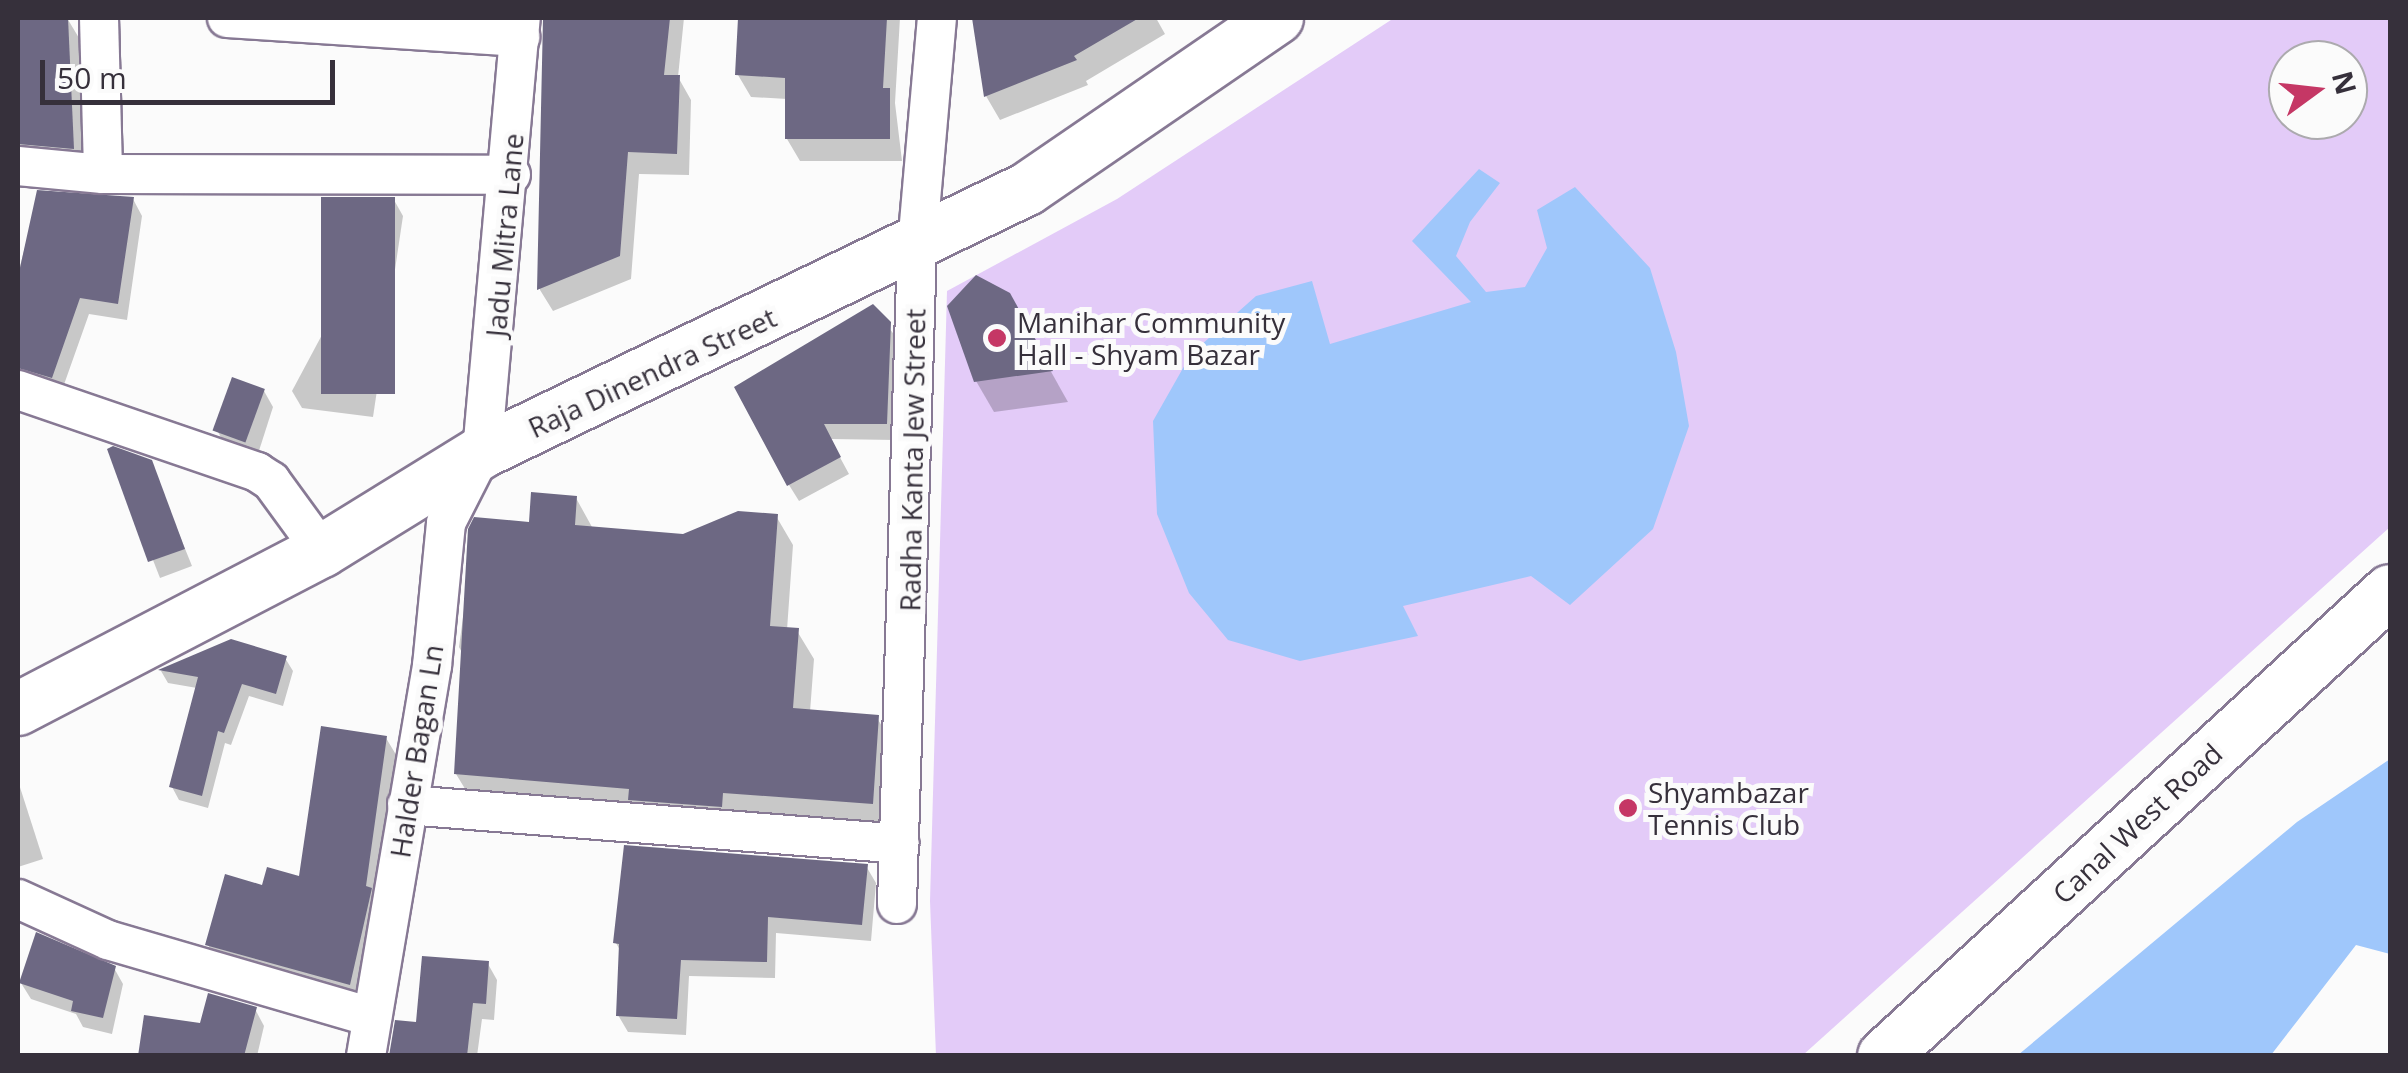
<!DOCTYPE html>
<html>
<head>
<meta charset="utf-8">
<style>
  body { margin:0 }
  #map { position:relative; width:2408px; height:1073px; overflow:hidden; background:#fbfbfb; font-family:"Open Sans",sans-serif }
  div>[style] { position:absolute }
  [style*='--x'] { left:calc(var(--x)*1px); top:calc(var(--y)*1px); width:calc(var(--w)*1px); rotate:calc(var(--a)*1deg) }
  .green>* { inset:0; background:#e3cbf8 }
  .water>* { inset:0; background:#9fc7fb }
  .shadow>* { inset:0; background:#0003 }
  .building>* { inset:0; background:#6d6883; transform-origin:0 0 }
  .roads { filter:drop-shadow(2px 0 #877994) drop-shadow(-2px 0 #877994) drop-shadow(0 2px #877994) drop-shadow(0 -2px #877994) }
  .street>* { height:38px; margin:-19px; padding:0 19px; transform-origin:19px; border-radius:19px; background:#fff }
  .secondary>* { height:52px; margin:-26px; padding:0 26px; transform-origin:26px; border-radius:26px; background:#fff }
  .dots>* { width:28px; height:28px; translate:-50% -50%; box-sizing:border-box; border:5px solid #fbfbfb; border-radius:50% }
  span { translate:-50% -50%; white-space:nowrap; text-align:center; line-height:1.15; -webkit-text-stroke:10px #fbfbfb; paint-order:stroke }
  .street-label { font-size:28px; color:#36303b }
  .poi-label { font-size:28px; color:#36303b }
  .left { translate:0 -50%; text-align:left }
  .frame { position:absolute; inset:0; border:20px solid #36303b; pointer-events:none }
  .north { position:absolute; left:2268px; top:40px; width:100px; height:100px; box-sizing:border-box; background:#fbfbfb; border:2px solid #acaaae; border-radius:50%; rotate:75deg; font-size:28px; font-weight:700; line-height:40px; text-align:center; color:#36303b }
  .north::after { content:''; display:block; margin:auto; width:35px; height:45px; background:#c53765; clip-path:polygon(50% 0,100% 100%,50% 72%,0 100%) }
  .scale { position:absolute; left:40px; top:60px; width:295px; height:45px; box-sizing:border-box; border:5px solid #36303b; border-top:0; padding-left:12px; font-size:30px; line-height:35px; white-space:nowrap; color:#36303b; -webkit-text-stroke:8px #fbfbfb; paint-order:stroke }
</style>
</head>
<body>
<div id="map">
  <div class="green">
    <i style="clip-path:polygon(evenodd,1394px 18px,2390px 18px,2390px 527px,1803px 1055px,936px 1056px,930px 901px,947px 291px,1117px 199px,1394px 18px,2288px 60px,2348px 60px,2348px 120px,2288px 120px,2288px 60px)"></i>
  </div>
  <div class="water">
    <i style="clip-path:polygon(1479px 169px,1500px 183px,1470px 222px,1456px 256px,1486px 292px,1525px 287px,1547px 248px,1537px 210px,1575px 187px,1650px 268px,1676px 352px,1689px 426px,1653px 529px,1570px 605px,1531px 576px,1403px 606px,1418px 636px,1300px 661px,1228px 640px,1189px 593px,1157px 514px,1153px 421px,1191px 354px,1256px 296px,1312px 281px,1330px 344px,1471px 302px,1412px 241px)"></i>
    <i style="clip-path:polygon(2390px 759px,2390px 954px,2356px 945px,2271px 1055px,2018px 1055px,2297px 822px)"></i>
  </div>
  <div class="shadow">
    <i style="clip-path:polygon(18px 18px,67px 18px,79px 38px,85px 169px,18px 168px)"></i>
    <i style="clip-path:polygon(546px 18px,684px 18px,678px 77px,691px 100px,689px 175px,639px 174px,631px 279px,553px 311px,540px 290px)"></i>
    <i style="clip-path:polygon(741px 18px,900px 18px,895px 103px,902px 161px,800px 161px,787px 139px,787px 99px,751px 97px,738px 75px)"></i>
    <i style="clip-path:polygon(975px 18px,1156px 18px,1165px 34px,1086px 81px,1088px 85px,1000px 120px,986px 96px)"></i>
    <i style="clip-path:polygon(39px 193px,133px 199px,142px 216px,127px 320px,89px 314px,61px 393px,18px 381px,18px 274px)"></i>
    <i style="clip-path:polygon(394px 200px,403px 216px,373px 417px,302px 408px,292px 391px)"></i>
    <i style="clip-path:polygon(1008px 295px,1068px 402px,994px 412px,976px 381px)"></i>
    <i style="clip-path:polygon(873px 307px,899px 341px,895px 440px,830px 439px,849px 474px,799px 501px,789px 485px)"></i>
    <i style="clip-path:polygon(264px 391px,273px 407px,257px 457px,226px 447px,217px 430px)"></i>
    <i style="clip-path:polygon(110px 450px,150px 462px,192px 566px,160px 578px)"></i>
    <i style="clip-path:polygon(576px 498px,592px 527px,683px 537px,776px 516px,793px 545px,787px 630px,797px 631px,814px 659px,810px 712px,877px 718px,894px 746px,888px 832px,473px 802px,456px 774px,466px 660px,459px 647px,476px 520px,531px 525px)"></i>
    <i style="clip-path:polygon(231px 641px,285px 658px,293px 671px,283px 706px,249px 696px,231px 745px,225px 743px,208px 808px,179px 800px,172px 787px,197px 688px,168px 683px,161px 671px)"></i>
    <i style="clip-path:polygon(386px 738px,398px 758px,360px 1004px,219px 965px,208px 945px,264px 888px,301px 879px)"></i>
    <i style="clip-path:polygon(18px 781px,43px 859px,18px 867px)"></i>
    <i style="clip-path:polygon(866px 866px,876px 883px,871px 941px,776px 933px,775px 978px,689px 976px,686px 1035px,628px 1032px,618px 1015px,621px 952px,616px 943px)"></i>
    <i style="clip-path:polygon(488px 964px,497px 980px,494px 1020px,482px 1019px,477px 1056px,391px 1056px)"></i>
    <i style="clip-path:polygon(114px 968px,123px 984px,112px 1034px,83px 1027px,76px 1014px,31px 999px,21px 983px)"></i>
    <i style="clip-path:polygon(255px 1009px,264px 1026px,257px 1056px,141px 1056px)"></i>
  </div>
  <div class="building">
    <i style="clip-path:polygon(18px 18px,68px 18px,74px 149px,18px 144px)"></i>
    <i style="clip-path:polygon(543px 18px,670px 18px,664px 75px,680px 75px,677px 154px,628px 152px,620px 256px,537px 290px)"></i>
    <i style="clip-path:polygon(738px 18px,887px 18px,883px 88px,890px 88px,890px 139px,785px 139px,785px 78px,735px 75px)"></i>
    <i style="clip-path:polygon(972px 18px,1139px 18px,1074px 56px,1077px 60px,984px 97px)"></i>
    <i style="clip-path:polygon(37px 190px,134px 197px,118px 304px,80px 298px,52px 378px,18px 368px,18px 277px)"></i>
    <i style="left:321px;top:197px;width:74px;height:197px"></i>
    <i style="clip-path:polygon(976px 275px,1010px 293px,1053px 371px,974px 382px,947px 306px)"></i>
    <i style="clip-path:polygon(873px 304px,891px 322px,887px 424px,824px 424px,841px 457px,787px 486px,734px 387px)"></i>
    <i style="left:232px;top:377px;width:35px;height:57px;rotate:20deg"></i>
    <i style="clip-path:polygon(113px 446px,152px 460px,185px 549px,148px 562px,107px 449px)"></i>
    <i style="clip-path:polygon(531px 492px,577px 496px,575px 525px,683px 534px,738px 511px,778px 514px,770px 626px,799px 628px,793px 708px,879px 715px,873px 804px,723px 793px,722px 807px,628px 800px,629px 789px,454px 774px,468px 529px,474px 517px,529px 522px)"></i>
    <i style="clip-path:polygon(231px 639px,287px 656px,276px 694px,242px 684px,224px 733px,218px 731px,202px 796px,169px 787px,198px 677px,158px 670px)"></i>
    <i style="clip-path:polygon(321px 726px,387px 736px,366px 886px,372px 888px,350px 985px,205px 945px,225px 874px,262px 885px,267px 867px,299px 876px)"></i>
    <i style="clip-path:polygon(624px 845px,868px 864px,862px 925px,768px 917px,767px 962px,681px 960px,677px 1019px,616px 1016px,619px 944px,613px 943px)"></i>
    <i style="clip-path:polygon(36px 932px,116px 966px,103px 1018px,71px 1011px,73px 1001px,19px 983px)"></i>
    <i style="clip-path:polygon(422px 956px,489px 961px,486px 1004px,473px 1003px,467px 1056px,389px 1056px,395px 1020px,416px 1022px)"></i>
    <i style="clip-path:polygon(208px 993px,257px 1007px,244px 1056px,138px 1056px,144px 1015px,200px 1023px)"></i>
  </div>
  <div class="roads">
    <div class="street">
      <i style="--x:99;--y:18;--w:156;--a:88.5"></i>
      <i style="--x:227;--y:18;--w:294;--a:3.7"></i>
      <i style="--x:18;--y:166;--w:85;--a:5.4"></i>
      <i style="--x:103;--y:174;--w:408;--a:0.1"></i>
      <i style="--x:18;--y:390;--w:253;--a:18.9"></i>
      <i style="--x:257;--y:472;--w:17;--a:33"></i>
      <i style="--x:271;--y:481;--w:87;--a:53.9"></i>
      <i style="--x:407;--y:805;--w:494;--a:4.5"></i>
      <i style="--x:18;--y:899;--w:99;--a:24.5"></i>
      <i style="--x:108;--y:940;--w:275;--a:16.3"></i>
      <i style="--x:897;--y:904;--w:658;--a:-88.26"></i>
      <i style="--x:917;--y:246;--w:229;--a:-85"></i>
      <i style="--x:366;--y:1056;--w:396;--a:-80.4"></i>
      <i style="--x:432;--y:666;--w:144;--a:-84.4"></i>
      <i style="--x:446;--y:523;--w:80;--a:-63.1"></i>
      <i style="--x:482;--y:452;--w:436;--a:-84.9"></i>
    </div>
    <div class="secondary">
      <i style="--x:18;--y:709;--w:343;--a:-27.5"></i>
      <i style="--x:322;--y:551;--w:188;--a:-31.7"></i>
      <i style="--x:482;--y:452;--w:605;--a:-25.76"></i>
      <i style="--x:1027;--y:189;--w:303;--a:-34.4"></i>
      <i style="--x:1884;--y:1056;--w:687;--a:-42.58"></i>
    </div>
  </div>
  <div class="dots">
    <i style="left:997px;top:338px;background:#c53765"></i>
    <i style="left:1628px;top:808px;background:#c53765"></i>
  </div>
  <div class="street-label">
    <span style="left:504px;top:235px;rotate:-85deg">Jadu Mitra Lane</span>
    <span style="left:652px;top:372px;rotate:-25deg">Raja Dinendra Street</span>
    <span style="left:912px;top:460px;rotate:-89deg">Radha Kanta Jew Street</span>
    <span style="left:416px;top:751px;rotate:-81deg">Halder Bagan Ln</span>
    <span style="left:2137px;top:823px;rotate:-43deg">Canal West Road</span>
  </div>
  <div class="poi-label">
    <span class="left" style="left:1017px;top:338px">Manihar Community<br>Hall - Shyam Bazar</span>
    <span class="left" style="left:1648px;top:808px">Shyambazar<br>Tennis Club</span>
  </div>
  <div class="frame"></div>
  <div class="north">N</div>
  <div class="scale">50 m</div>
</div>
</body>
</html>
